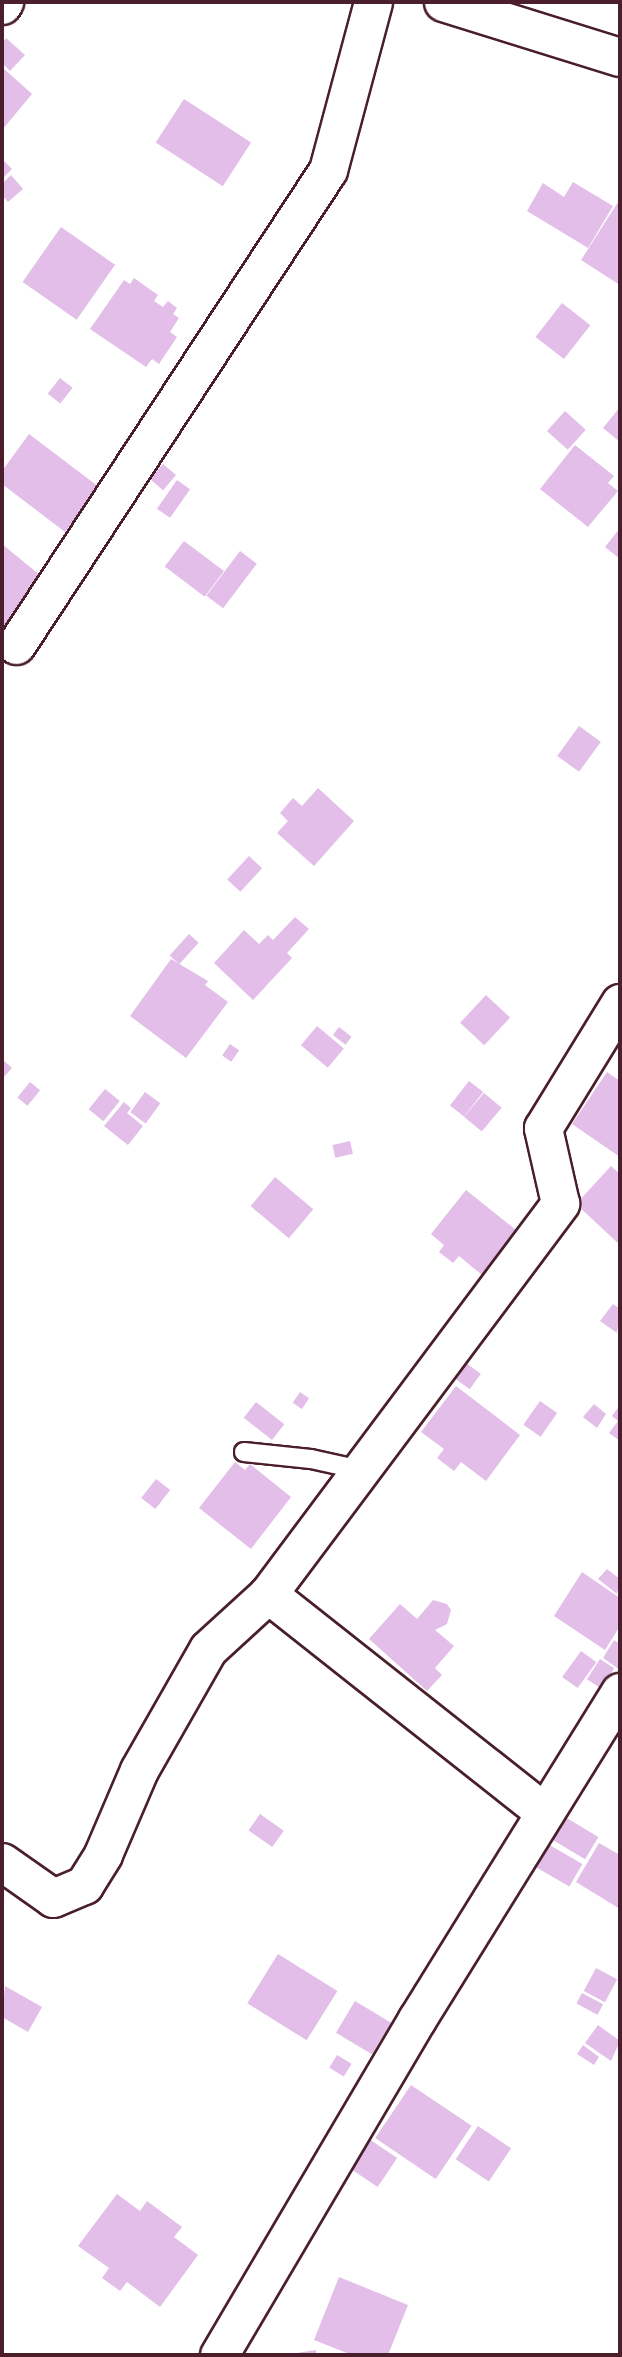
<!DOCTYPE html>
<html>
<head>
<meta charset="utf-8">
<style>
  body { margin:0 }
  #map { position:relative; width:622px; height:2357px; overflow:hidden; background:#fff; font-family:Mali,sans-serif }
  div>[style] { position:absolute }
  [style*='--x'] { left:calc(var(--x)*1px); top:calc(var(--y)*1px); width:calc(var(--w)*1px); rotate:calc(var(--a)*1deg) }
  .building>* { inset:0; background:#e2bee9; transform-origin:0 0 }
  .roads { filter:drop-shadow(2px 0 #4a1f2b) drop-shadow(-2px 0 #4a1f2b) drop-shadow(0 2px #4a1f2b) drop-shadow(0 -2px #4a1f2b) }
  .service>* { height:18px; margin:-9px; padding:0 9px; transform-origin:9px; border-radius:9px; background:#fff }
  .minor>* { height:37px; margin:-18.5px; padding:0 18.5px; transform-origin:18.5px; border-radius:18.5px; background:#fff }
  span { translate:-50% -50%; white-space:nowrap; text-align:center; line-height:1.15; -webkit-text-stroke:5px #fff; paint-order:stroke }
  .frame { position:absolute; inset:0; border:4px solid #4a1f2b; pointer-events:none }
</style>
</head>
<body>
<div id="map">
  <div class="building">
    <i style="clip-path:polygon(6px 38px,25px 55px,10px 71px,2px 63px,2px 44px)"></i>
    <i style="clip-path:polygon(2px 67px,32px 94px,2px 130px)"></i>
    <i style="left:184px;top:99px;width:80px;height:52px;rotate:33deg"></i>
    <i style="clip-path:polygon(2px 159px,12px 169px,2px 179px)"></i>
    <i style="clip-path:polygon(11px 175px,23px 189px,8px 202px,2px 195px,2px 184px)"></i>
    <i style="clip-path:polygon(573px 182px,613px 206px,588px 248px,527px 211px,543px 183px,564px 197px)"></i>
    <i style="clip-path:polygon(620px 199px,620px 285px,581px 260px)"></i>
    <i style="left:61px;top:227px;width:66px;height:67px;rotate:35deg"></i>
    <i style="clip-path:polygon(134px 278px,158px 295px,154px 301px,163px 307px,168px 301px,177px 308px,173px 314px,179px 318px,170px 332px,177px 337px,159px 364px,152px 359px,146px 367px,90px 329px,124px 280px,130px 284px)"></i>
    <i style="left:562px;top:303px;width:36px;height:43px;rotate:38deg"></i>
    <i style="left:60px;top:378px;width:16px;height:20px;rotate:38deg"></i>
    <i style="clip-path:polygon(620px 407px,620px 442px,603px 428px)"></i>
    <i style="left:565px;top:411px;width:28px;height:27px;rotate:42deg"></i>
    <i style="clip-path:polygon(29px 434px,99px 487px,65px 532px,2px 484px,2px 471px)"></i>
    <i style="clip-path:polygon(575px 445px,614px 476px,608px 483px,618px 491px,588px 527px,540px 489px)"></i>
    <i style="left:163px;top:464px;width:17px;height:20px;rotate:40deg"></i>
    <i style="left:177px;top:480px;width:16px;height:35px;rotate:35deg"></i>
    <i style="clip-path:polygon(620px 528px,620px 559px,605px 547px)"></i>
    <i style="left:184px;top:541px;width:50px;height:32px;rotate:37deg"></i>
    <i style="clip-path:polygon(2px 544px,47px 581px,2px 639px)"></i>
    <i style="left:240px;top:551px;width:21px;height:56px;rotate:37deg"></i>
    <i style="left:579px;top:726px;width:27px;height:37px;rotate:36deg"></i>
    <i style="clip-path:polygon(318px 788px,354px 821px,314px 866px,277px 833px,288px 821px,280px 813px,293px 798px,302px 806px)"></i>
    <i style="left:249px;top:856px;width:18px;height:32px;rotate:43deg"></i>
    <i style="clip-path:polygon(295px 917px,309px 929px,287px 953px,292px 958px,253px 1000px,214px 963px,244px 930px,259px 944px,268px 935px,273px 940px)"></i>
    <i style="left:189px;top:934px;width:13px;height:29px;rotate:42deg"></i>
    <i style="clip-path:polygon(171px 959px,208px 981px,205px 985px,228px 1002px,186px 1058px,130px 1016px)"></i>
    <i style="left:486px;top:995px;width:33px;height:38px;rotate:43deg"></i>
    <i style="left:317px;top:1026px;width:35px;height:25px;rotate:40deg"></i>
    <i style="left:339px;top:1027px;width:16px;height:10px;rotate:38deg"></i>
    <i style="left:230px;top:1044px;width:11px;height:14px;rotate:34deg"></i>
    <i style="clip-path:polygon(2px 1059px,12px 1068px,2px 1079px)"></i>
    <i style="clip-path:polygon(607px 1072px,620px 1081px,620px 1157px,572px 1124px)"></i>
    <i style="left:469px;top:1081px;width:18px;height:31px;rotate:38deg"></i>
    <i style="left:30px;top:1082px;width:13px;height:20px;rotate:39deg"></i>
    <i style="left:105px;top:1089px;width:19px;height:26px;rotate:39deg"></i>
    <i style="left:145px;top:1092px;width:19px;height:25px;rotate:36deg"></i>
    <i style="left:484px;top:1093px;width:23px;height:31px;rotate:40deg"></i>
    <i style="clip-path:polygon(124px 1102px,131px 1108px,127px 1113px,143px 1126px,128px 1145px,104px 1126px)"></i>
    <i style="left:350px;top:1141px;width:13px;height:18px;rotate:77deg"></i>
    <i style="clip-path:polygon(611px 1166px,620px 1174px,620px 1245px,576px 1204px)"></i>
    <i style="left:275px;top:1177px;width:50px;height:38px;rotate:40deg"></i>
    <i style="clip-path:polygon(466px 1190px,516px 1230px,482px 1275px,459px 1256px,453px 1263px,439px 1252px,444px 1245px,431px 1234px)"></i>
    <i style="clip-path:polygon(613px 1304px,620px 1309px,617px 1333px,600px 1321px)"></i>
    <i style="left:459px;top:1358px;width:27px;height:19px;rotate:36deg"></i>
    <i style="clip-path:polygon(456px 1386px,520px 1435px,486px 1481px,461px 1462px,454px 1471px,437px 1458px,444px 1449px,421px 1432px)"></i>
    <i style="left:300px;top:1392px;width:11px;height:13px;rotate:34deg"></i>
    <i style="left:540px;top:1401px;width:21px;height:29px;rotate:35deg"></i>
    <i style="left:256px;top:1402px;width:36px;height:20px;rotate:38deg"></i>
    <i style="clip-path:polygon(594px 1404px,606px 1414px,597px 1428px,583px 1417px)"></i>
    <i style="clip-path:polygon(620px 1405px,620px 1441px,609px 1433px,618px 1421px,612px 1416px)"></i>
    <i style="clip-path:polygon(235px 1462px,245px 1470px,250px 1464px,291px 1497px,251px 1549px,199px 1508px)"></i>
    <i style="left:156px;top:1479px;width:18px;height:24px;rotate:38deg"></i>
    <i style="clip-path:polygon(607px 1569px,620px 1579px,617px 1594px,598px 1579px)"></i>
    <i style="clip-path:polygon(582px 1572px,620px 1598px,620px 1626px,605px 1650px,554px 1616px)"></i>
    <i style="clip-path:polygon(433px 1600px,447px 1604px,451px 1610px,447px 1624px,435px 1630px,454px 1646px,435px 1668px,442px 1675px,427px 1691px,369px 1639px,400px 1604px,417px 1619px)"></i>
    <i style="clip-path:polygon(614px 1640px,620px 1644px,620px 1670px,603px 1658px)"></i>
    <i style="left:581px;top:1651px;width:19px;height:32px;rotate:36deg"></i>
    <i style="left:600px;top:1659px;width:17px;height:24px;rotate:33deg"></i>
    <i style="left:260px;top:1814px;width:29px;height:20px;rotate:35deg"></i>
    <i style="left:565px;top:1817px;width:39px;height:26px;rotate:31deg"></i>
    <i style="left:546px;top:1843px;width:42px;height:26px;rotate:30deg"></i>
    <i style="clip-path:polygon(599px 1843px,620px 1855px,620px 1909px,576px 1882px)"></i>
    <i style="left:278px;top:1954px;width:70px;height:58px;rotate:32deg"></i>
    <i style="left:596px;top:1968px;width:24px;height:26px;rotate:28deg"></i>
    <i style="clip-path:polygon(5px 1986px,42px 2007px,28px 2032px,2px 2017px)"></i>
    <i style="left:582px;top:1993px;width:24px;height:12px;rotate:28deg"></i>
    <i style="left:355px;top:2001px;width:42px;height:37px;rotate:31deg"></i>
    <i style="clip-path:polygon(598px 2025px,620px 2041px,611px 2061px,585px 2043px)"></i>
    <i style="clip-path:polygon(583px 2045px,599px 2057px,594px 2065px,577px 2054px)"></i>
    <i style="left:337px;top:2055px;width:17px;height:15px;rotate:31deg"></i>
    <i style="left:411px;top:2085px;width:73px;height:64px;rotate:34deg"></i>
    <i style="left:478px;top:2126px;width:40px;height:40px;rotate:34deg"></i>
    <i style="left:369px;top:2139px;width:34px;height:35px;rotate:34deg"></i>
    <i style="clip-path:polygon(117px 2194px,140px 2211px,147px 2201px,182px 2227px,174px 2237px,198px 2255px,160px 2307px,127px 2282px,120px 2291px,102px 2278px,109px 2268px,78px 2246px)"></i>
    <i style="clip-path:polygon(339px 2277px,408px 2305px,388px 2355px,352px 2355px,314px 2340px)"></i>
    <i style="clip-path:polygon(316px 2350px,316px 2355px,290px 2355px,290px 2354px)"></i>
  </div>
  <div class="roads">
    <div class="service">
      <i style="--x:244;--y:1452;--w:67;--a:6"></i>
      <i style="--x:311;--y:1459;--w:51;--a:12.4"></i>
    </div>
    <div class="minor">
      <i style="--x:443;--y:2;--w:185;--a:17.3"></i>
      <i style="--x:2;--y:5;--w:4;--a:-56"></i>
      <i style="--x:16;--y:645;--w:568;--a:-56.7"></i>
      <i style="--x:328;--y:170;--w:174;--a:-75"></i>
      <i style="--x:544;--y:1812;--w:352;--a:-141.7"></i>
      <i style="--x:268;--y:1594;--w:488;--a:-53.2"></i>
      <i style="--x:560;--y:1203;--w:77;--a:-102.8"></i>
      <i style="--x:543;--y:1128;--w:147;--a:-58.4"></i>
      <i style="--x:2;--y:1862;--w:62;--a:35.2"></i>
      <i style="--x:53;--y:1898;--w:34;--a:-23"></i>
      <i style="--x:84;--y:1885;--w:36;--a:-58"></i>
      <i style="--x:103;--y:1854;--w:91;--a:-66.8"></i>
      <i style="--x:139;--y:1770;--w:139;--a:-60.3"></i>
      <i style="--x:208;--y:1649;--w:81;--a:-42.5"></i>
      <i style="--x:219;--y:2355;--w:390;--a:-59.5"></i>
      <i style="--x:417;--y:2019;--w:385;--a:-58.2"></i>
    </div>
  </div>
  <div class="frame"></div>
</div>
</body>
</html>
